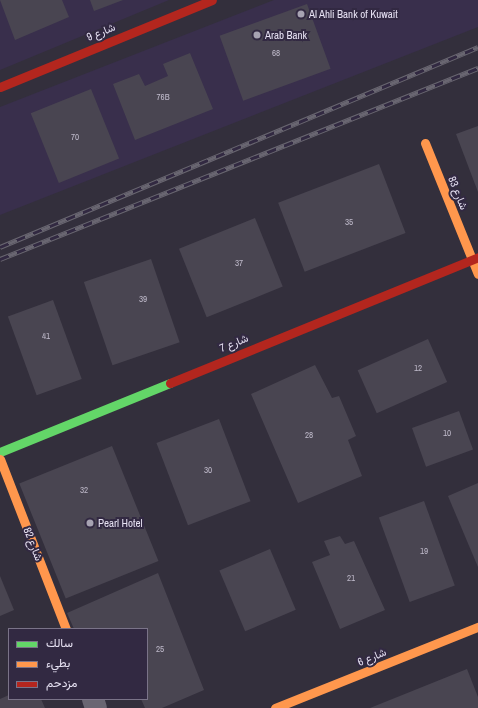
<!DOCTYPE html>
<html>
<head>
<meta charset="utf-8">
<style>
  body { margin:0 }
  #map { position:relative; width:478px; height:708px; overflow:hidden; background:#332f3c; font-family:"Archivo Narrow",Vazirmatn,sans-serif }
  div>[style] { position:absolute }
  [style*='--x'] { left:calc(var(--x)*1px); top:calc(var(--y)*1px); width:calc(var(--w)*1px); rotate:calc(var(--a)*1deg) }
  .built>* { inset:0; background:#392f4c }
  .building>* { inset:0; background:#494551; transform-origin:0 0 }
  .street>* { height:22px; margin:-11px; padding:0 11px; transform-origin:11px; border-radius:11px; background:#6a6672 }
  .fast>* { height:9px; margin:-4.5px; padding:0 4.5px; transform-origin:4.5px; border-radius:4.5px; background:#63d668 }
  .slow>* { height:9px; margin:-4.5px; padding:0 4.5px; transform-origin:4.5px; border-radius:4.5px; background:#ff974d }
  .jam>* { height:9px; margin:-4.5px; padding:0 4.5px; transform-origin:4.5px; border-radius:4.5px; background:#b3261e }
  .rail>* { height:4.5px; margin-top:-2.25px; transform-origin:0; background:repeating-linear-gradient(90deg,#322942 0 9px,#696671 0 18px); box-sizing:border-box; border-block:1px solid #696671 }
  .dots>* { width:11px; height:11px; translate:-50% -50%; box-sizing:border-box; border:2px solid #322942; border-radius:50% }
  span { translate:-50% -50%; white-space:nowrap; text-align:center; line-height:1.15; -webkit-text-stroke:4px #322942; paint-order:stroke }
  .number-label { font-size:9px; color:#bfbaca }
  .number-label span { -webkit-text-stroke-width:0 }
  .poi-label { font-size:11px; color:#e6e1f2 }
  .left { translate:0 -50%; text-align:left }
  .street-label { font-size:11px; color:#e6e1f2 }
  .legend { position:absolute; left:8px; top:628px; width:140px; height:72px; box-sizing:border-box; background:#322942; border:1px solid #7a7388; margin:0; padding:5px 7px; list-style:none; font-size:12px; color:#e6e1f2 }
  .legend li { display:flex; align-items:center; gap:8px; height:20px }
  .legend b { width:20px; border:1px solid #7a7388 }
</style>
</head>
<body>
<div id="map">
  <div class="built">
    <i style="clip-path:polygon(0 0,169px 0,0 70px)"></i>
    <i style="clip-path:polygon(274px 0,478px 0,478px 27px,0 215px,0 107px)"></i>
  </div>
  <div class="building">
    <i style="clip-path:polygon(0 0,62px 0,69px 17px,15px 40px)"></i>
    <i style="clip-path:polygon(90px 0,123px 0,94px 11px)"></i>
    <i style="left:307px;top:4px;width:69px;height:93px;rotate:70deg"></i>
    <i style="clip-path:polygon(190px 53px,213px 109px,135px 140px,113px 84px,139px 74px,145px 86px,168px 76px,163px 64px)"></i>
    <i style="left:91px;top:89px;width:75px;height:65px;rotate:68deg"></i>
    <i style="clip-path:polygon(478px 126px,478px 192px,456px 134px)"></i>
    <i style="left:379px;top:164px;width:74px;height:108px;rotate:69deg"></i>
    <i style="left:255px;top:218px;width:74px;height:82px;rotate:68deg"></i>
    <i style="left:151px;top:259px;width:88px;height:71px;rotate:71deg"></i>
    <i style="left:53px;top:300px;width:84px;height:48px;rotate:70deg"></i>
    <i style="left:428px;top:339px;width:47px;height:77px;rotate:66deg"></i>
    <i style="clip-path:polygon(315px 365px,332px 398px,339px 396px,356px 436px,348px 440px,362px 476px,298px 503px,251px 394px)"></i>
    <i style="left:459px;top:411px;width:41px;height:50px;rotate:70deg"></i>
    <i style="left:219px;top:419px;width:88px;height:67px;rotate:69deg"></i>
    <i style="left:112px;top:446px;width:124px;height:100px;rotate:68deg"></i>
    <i style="clip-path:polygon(478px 483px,478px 567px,448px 496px)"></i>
    <i style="left:424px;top:501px;width:90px;height:48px;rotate:70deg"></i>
    <i style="clip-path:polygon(340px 536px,345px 544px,354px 541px,385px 610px,340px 629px,312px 562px,330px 555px,324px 541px)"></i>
    <i style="left:270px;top:549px;width:66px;height:55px;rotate:67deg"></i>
    <i style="clip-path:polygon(158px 573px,204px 690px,162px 708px,145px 708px,141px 699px,147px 699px,147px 629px,74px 629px,67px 613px)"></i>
    <i style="clip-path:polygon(0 576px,14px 610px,0 616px)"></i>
    <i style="clip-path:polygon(467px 669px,478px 697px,478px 708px,370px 708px)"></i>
    <i style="clip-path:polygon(9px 695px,9px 699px,41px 699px,45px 708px,0 708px,0 699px)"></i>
  </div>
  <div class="street">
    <i style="--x:93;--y:699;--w:9;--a:72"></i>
  </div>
  <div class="fast">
    <i style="--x:0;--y:452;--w:183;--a:-22.1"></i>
  </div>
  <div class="slow">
    <i style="--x:425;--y:143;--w:141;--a:68"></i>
    <i style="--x:0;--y:459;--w:182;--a:68.8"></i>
    <i style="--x:275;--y:708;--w:219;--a:-21.8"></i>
  </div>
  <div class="jam">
    <i style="--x:0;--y:87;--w:229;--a:-22.3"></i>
    <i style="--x:170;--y:383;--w:333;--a:-22.2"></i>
  </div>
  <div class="rail">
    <i style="--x:0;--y:247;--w:518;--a:-22.7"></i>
    <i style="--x:0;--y:259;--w:515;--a:-21.78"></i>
  </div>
  <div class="dots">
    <i style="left:301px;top:14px;background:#a7a3b2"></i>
    <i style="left:257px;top:35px;background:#a7a3b2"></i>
    <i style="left:90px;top:523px;background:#a7a3b2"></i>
  </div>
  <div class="number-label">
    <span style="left:276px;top:53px">68</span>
    <span style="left:163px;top:97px">76B</span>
    <span style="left:75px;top:137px">70</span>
    <span style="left:349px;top:222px">35</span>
    <span style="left:239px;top:263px">37</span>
    <span style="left:143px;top:299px">39</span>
    <span style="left:46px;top:336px">41</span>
    <span style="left:418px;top:368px">12</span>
    <span style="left:447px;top:433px">10</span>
    <span style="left:309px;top:435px">28</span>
    <span style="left:208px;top:470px">30</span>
    <span style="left:84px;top:490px">32</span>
    <span style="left:424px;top:551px">19</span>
    <span style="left:351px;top:578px">21</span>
    <span style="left:160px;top:649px">25</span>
  </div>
  <div class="poi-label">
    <span class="left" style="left:309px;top:14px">Al Ahli Bank of Kuwait</span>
    <span class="left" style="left:265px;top:35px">Arab Bank</span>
    <span class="left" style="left:98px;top:523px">Pearl Hotel</span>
  </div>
  <div class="street-label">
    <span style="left:101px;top:32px;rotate:-22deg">شارع 9</span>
    <span style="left:458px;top:193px;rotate:68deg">شارع 83</span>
    <span style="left:234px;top:343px;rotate:-22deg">شارع 7</span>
    <span style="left:33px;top:544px;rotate:69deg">شارع 82</span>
    <span style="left:372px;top:657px;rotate:-22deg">شارع 6</span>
  </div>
  <ul class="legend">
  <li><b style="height:5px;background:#63d668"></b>سالك</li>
  <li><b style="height:5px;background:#ff974d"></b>بطيء</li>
  <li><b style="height:5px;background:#b3261e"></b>مزدحم</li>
  </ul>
</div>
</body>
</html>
